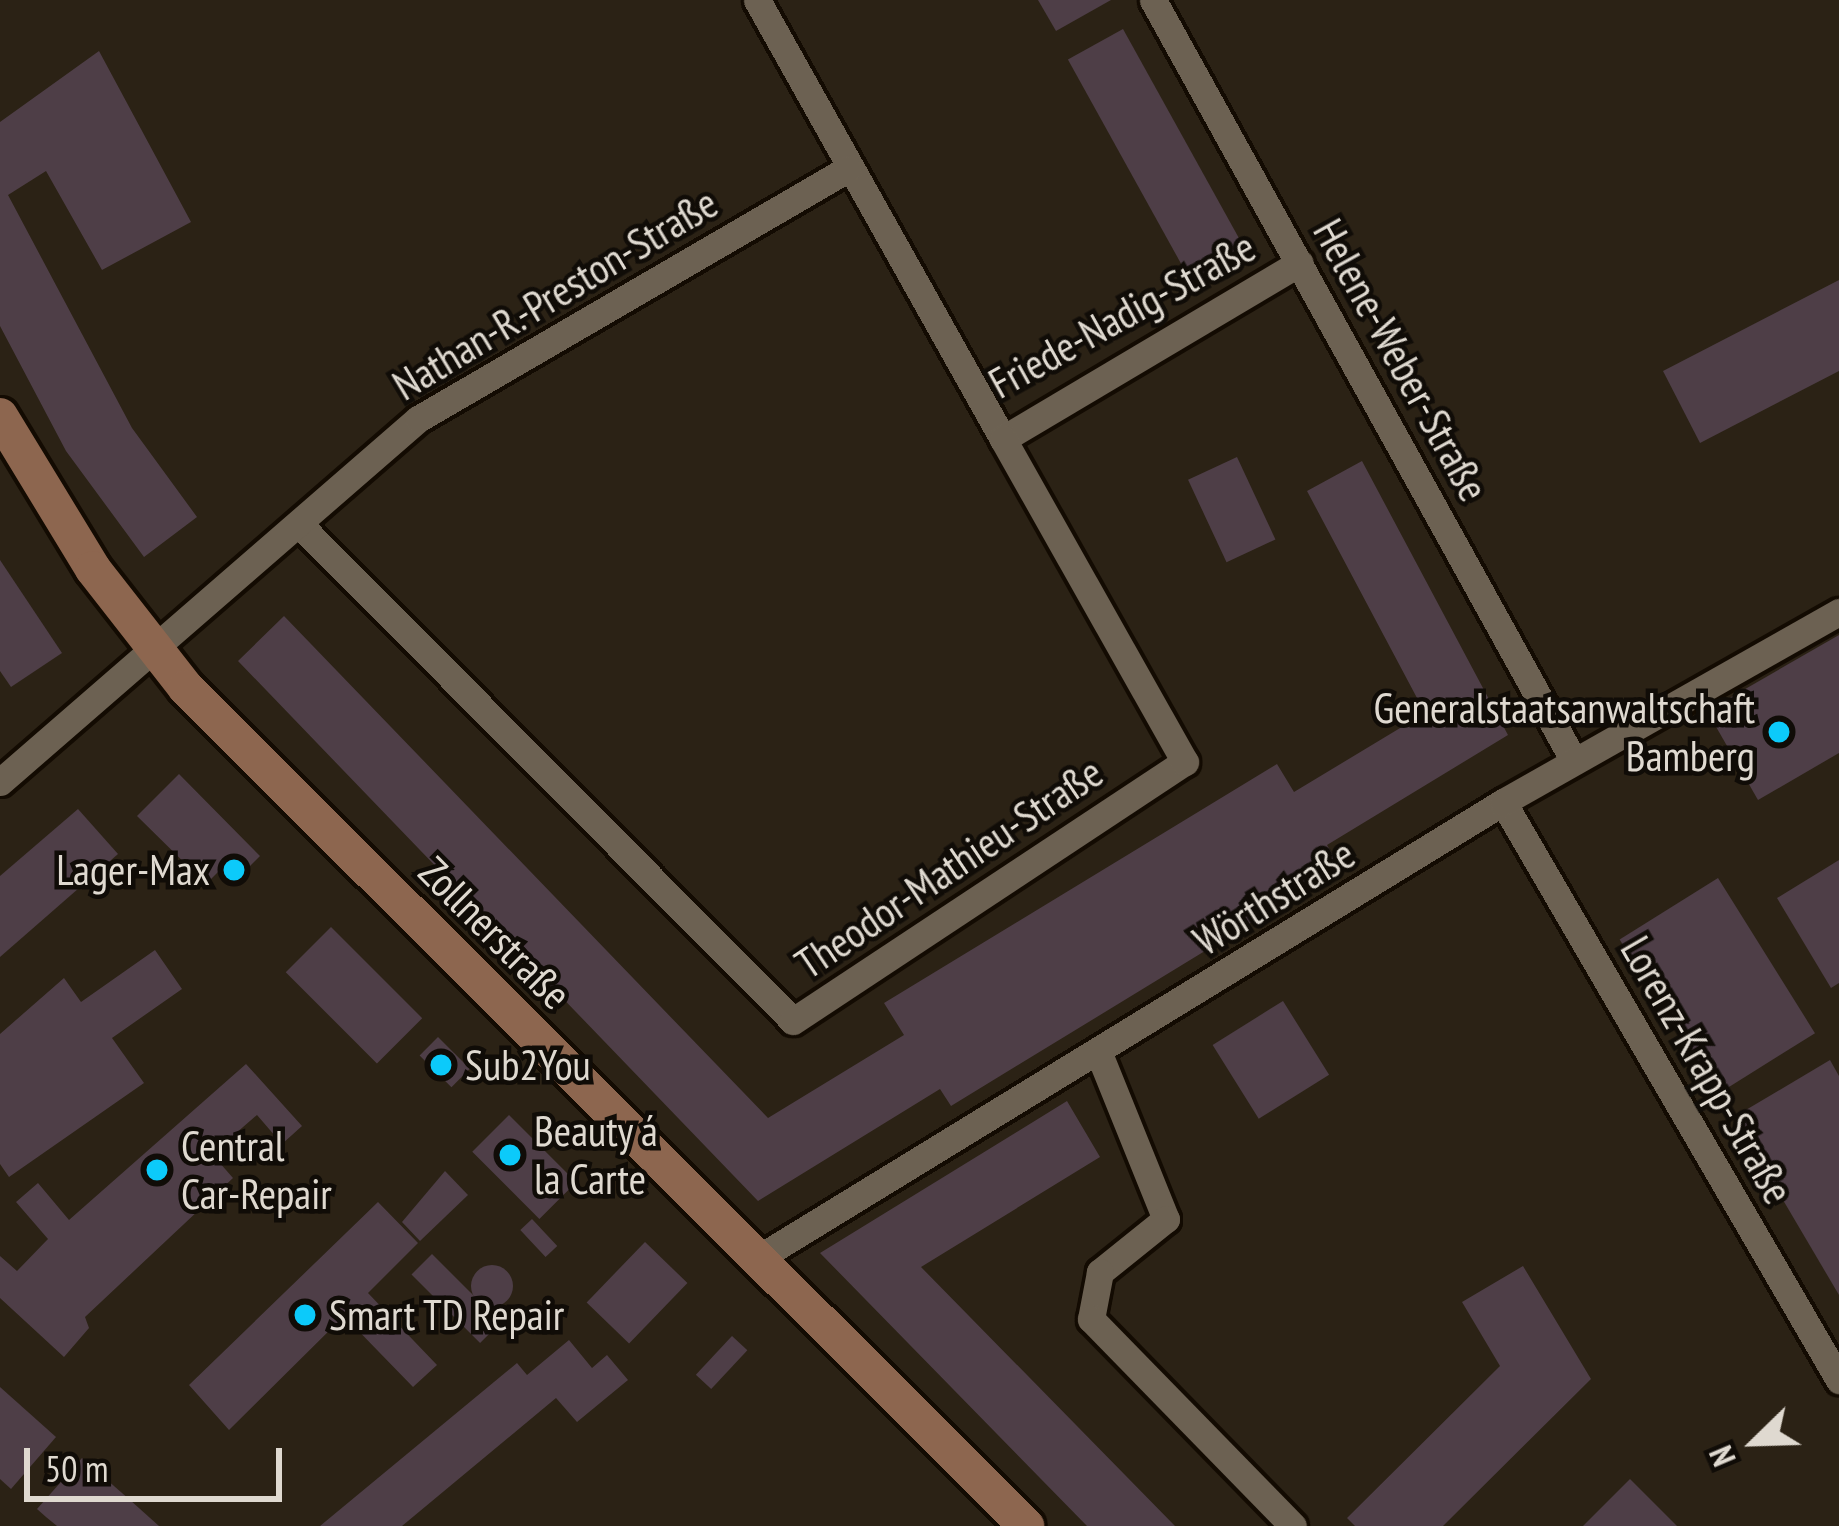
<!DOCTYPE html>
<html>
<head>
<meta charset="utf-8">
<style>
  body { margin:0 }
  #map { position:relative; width:1839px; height:1526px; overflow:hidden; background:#2b2215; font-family:"PT Sans Narrow",sans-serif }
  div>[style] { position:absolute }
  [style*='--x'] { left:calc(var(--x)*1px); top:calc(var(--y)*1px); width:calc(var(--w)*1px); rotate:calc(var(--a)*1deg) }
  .building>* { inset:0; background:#4e3e47; transform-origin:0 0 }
  .round { border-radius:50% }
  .roads { filter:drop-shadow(3px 0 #130b02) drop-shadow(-3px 0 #130b02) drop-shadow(0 3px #130b02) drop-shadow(0 -3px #130b02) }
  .street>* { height:27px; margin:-13.5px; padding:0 13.5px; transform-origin:13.5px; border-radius:13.5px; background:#6c6152 }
  .secondary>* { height:36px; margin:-18px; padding:0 18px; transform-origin:18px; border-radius:18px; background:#8d664f }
  .dots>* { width:33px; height:33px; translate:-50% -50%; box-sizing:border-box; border:6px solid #100c07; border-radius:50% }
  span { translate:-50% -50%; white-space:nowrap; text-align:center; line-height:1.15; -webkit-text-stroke:9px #100c07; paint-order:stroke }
  .street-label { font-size:42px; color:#dfd9d0 }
  .poi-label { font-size:42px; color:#dfd9d0 }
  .right { translate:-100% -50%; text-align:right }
  .left { translate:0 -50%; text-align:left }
  .north { position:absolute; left:1695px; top:1382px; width:120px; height:120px; -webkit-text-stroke:9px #100c07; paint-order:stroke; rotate:247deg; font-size:33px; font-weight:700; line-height:48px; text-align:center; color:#dfd9d0 }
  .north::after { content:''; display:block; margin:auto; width:42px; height:54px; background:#dfd9d0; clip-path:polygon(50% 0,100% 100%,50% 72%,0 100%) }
  .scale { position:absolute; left:24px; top:1448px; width:258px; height:54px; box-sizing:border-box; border:6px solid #dfd9d0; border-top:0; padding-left:15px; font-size:36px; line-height:42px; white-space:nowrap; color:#dfd9d0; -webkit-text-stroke:9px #100c07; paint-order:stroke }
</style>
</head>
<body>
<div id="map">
  <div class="building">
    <i style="clip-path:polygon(1038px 0,1111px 0,1056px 31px)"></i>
    <i style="left:1123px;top:29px;width:253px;height:63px;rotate:61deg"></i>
    <i style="clip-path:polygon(99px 51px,191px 222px,102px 270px,46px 171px,8px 195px,132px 428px,197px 517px,144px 557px,66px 451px,0 326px,0 122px)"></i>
    <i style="clip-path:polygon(1839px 280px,1839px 371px,1700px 443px,1663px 371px)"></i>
    <i style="left:1237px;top:457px;width:91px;height:54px;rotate:65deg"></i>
    <i style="clip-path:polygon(1362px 461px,1508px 735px,1327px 845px,1341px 868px,951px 1106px,940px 1089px,758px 1201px,238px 661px,284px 616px,768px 1118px,904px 1035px,884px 1003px,1277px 764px,1294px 792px,1425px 713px,1307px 491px)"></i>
    <i style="clip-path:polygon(0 560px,62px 653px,11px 687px,0 671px)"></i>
    <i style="clip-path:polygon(1839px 635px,1839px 753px,1758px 800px,1707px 711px)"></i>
    <i style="clip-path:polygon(179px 774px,260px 856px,233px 883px,220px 870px,206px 884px,137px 816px)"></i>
    <i style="clip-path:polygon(78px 809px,118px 854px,0 957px,0 876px)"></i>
    <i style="clip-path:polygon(1839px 860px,1839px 983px,1831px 988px,1777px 898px)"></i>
    <i style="left:1718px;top:878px;width:183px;height:116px;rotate:58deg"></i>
    <i style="left:331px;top:927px;width:129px;height:64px;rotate:45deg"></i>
    <i style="clip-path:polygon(155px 950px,182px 989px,112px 1038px,144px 1083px,9px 1177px,0 1164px,0 1034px,64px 978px,81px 1002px)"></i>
    <i style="left:1283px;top:1001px;width:87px;height:83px;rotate:58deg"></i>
    <i style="left:438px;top:1037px;width:45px;height:26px;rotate:45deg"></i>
    <i style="clip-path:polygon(1830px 1060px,1839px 1076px,1839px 1295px,1734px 1117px)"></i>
    <i style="clip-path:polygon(246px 1064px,302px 1126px,282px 1144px,257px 1115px,212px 1154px,233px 1178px,85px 1317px,89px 1328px,64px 1357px,0 1298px,0 1256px,17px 1271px,48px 1239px,16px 1202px,38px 1183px,69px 1220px)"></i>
    <i style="clip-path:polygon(1067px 1101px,1100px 1157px,921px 1267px,1175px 1526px,1087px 1526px,820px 1253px)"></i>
    <i style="left:509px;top:1115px;width:95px;height:52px;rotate:45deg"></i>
    <i style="clip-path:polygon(445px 1171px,468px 1195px,420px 1241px,402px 1222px)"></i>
    <i style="clip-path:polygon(378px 1202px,418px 1243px,368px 1293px,437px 1365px,413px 1387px,344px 1316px,229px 1430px,189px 1385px)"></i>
    <i style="left:532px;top:1219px;width:37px;height:16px;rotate:47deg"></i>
    <i style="left:645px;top:1242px;width:59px;height:84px;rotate:44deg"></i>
    <i style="left:432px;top:1254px;width:97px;height:29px;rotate:45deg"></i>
    <i class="round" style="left:471px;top:1265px;width:42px;height:42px"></i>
    <i style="clip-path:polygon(1523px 1266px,1591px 1379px,1443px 1526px,1355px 1526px,1347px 1518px,1500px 1366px,1462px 1302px)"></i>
    <i style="left:732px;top:1336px;width:21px;height:53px;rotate:43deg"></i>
    <i style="clip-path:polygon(569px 1340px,592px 1368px,607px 1355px,628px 1380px,577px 1422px,556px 1398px,402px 1526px,320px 1526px,517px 1363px,527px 1375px)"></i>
    <i style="clip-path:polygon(0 1387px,56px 1437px,11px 1489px,0 1479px)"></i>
    <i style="clip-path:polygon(82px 1458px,130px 1500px,159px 1526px,57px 1526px,46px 1517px,37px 1509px)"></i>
    <i style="clip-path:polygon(1630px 1479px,1677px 1526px,1583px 1526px)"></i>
  </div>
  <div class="roads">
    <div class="street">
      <i style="--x:757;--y:0;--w:503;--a:60.74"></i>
      <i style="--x:1003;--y:439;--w:345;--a:-30.7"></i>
      <i style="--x:1153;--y:0;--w:870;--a:61.05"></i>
      <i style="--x:300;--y:525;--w:699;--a:45.17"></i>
      <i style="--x:793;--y:1021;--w:470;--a:-33.5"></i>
      <i style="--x:1185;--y:762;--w:371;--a:-119.4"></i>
      <i style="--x:0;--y:782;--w:554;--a:-40.97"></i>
      <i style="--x:418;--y:419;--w:497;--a:-30.2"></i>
      <i style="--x:1503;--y:802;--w:669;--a:59.83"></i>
      <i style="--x:1100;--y:1056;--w:176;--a:68"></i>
      <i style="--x:1166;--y:1219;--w:85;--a:141.2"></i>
      <i style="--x:1100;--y:1272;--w:48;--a:100.8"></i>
      <i style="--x:1091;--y:1319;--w:289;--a:45.7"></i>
      <i style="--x:757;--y:1259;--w:875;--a:-31.49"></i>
      <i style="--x:1503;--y:802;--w:386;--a:-29.5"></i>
    </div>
    <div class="secondary">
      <i style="--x:0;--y:416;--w:179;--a:58.7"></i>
      <i style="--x:93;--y:569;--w:151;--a:52"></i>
      <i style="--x:186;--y:688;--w:1187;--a:44.93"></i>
    </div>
  </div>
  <div class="dots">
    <i style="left:1779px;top:732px;background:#0ccafa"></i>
    <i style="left:234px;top:870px;background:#0ccafa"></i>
    <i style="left:441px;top:1065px;background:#0ccafa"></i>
    <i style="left:510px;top:1155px;background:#0ccafa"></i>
    <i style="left:157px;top:1170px;background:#0ccafa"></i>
    <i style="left:305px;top:1315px;background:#0ccafa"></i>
  </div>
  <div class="street-label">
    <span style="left:555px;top:294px;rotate:-31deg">Nathan-R.-Preston-Straße</span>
    <span style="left:1122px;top:315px;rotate:-29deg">Friede-Nadig-Straße</span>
    <span style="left:1401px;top:360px;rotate:61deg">Helene-Weber-Straße</span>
    <span style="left:949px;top:868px;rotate:-34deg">Theodor-Mathieu-Straße</span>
    <span style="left:1274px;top:897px;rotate:-32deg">Wörthstraße</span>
    <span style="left:495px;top:933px;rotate:45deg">Zollnerstraße</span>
    <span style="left:1707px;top:1070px;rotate:60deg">Lorenz-Krapp-Straße</span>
  </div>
  <div class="poi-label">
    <span class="right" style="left:1755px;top:732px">Generalstaatsanwaltschaft<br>Bamberg</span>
    <span class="right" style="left:210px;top:870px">Lager-Max</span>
    <span class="left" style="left:465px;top:1065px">Sub2You</span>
    <span class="left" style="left:534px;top:1155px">Beauty á<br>la Carte</span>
    <span class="left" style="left:181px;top:1170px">Central<br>Car-Repair</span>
    <span class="left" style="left:329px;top:1315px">Smart TD Repair</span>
  </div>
  <div class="north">N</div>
  <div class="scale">50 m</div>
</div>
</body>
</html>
